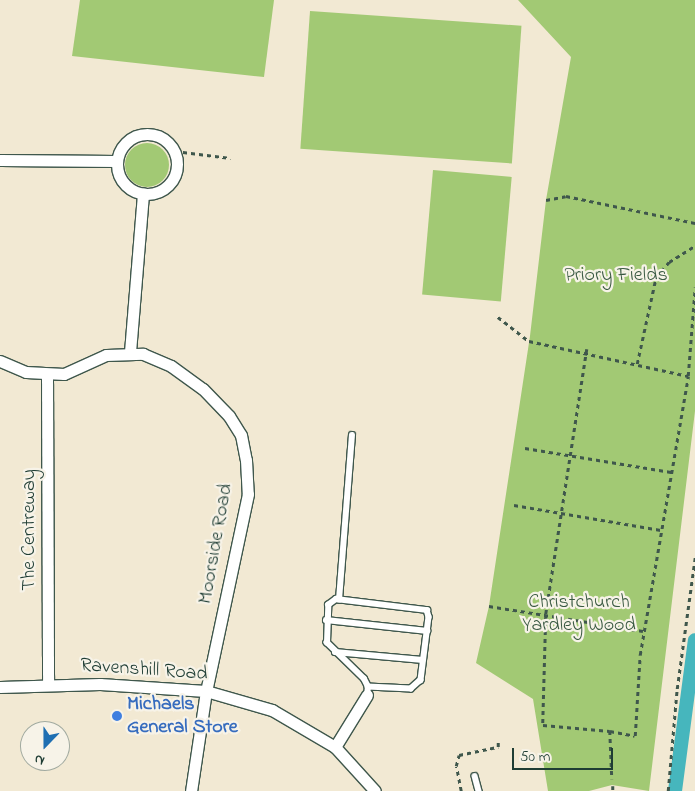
<!DOCTYPE html>
<html>
<head>
<meta charset="utf-8">
<style>
  body { margin:0 }
  #map { position:relative; width:695px; height:791px; overflow:hidden; background:#f2e9d3; font-family:"Indie Flower",sans-serif }
  div>[style] { position:absolute }
  [style*='--x'] { left:calc(var(--x)*1px); top:calc(var(--y)*1px); width:calc(var(--w)*1px); rotate:calc(var(--a)*1deg) }
  .green>* { inset:0; background:#a2c974; transform-origin:0 0 }
  .round { border-radius:50% }
  .canal>* { height:14px; margin:-7px; padding:0 7px; transform-origin:7px; border-radius:7px; background:#46b6bd }
  .path>* { height:2.5px; margin-top:-1.25px; transform-origin:0; background:repeating-linear-gradient(90deg,#3f574c 0 4px,transparent 0 8px) }
  .roads { filter:drop-shadow(1px 0 #3f574c) drop-shadow(-1px 0 #3f574c) drop-shadow(0 1px #3f574c) drop-shadow(0 -1px #3f574c) }
  .service>* { height:5.5px; margin:-2.75px; padding:0 2.75px; transform-origin:2.75px; border-radius:2.75px; background:#fff }
  .minor>* { height:11px; margin:-5.5px; padding:0 5.5px; transform-origin:5.5px; border-radius:5.5px; background:#fff }
  .minor>.ring { margin:-5.5px; padding:0; box-sizing:content-box; background:none; border:11px solid #fff; border-radius:50% }
  .dots>* { width:14px; height:14px; translate:-50% -50%; box-sizing:border-box; border:2px solid #f7f3e8; border-radius:50% }
  span { translate:-50% -50%; white-space:nowrap; text-align:center; line-height:1.15; -webkit-text-stroke:4.5px #f7f3e8; paint-order:stroke }
  .park-label { font-size:20px; color:#395941 }
  .street-label { font-size:20px; color:#1f3d34 }
  .shop-label { font-size:20px; color:#366cbe; font-weight:700 }
  .left { translate:0 -50%; text-align:left }
  .north { position:absolute; left:20px; top:721px; width:50px; height:50px; box-sizing:border-box; background:#f7f3e8; border:1px solid #a1aaa0; border-radius:50%; rotate:202deg; font-size:14px; font-weight:700; line-height:20px; text-align:center; color:#1f3d34 }
  .north::after { content:''; display:block; margin:auto; width:18px; height:22px; background:#1f6fb2; clip-path:polygon(50% 0,100% 100%,50% 72%,0 100%) }
  .scale { position:absolute; left:512px; top:748px; width:101px; height:22px; box-sizing:border-box; border:2px solid #1f3d34; border-top:0; padding-left:6px; font-size:15px; line-height:18px; white-space:nowrap; color:#1f3d34; -webkit-text-stroke:4px #f7f3e8; paint-order:stroke }
</style>
</head>
<body>
<div id="map">
  <div class="green">
    <i style="clip-path:polygon(80px 0,274px 0,264px 77px,72px 56px)"></i>
    <i style="clip-path:polygon(518px 0,695px 0,695px 411px,649px 791px,612px 785px,589px 791px,548px 791px,533px 699px,476px 663px,489px 606px,530px 336px,546px 200px,571px 57px)"></i>
    <i style="left:310px;top:11px;width:212px;height:138px;rotate:4deg"></i>
    <i class="round" style="left:125px;top:143px;width:44px;height:44px"></i>
    <i style="left:433px;top:170px;width:79px;height:125px;rotate:5deg"></i>
  </div>
  <div class="canal">
    <i style="--x:675;--y:791;--w:152;--a:-82.5"></i>
  </div>
  <div class="path">
    <i style="--x:175;--y:151;--w:56;--a:7.1"></i>
    <i style="--x:546;--y:200;--w:20;--a:-11"></i>
    <i style="--x:566;--y:196;--w:132;--a:11.8"></i>
    <i style="--x:498;--y:317;--w:39;--a:38"></i>
    <i style="--x:529;--y:341;--w:163;--a:12.4"></i>
    <i style="--x:587;--y:349;--w:269;--a:98.8"></i>
    <i style="--x:546;--y:615;--w:110;--a:91.6"></i>
    <i style="--x:543;--y:725;--w:67;--a:5.1"></i>
    <i style="--x:610;--y:731;--w:48;--a:87.6"></i>
    <i style="--x:637;--y:364;--w:89;--a:-77.7"></i>
    <i style="--x:656;--y:277;--w:20;--a:-49"></i>
    <i style="--x:669;--y:262;--w:31;--a:-32"></i>
    <i style="--x:525;--y:448;--w:148;--a:9.3"></i>
    <i style="--x:514;--y:505;--w:149;--a:9.7"></i>
    <i style="--x:489;--y:606;--w:156;--a:9.2"></i>
    <i style="--x:610;--y:731;--w:25;--a:11"></i>
    <i style="--x:635;--y:736;--w:81;--a:-86.5"></i>
    <i style="--x:640;--y:655;--w:283;--a:-80.2"></i>
    <i style="--x:688;--y:376;--w:89;--a:-85.5"></i>
    <i style="--x:613;--y:786;--w:5;--a:90"></i>
    <i style="--x:461;--y:791;--w:25;--a:-101"></i>
    <i style="--x:456;--y:766;--w:11;--a:-75"></i>
    <i style="--x:459;--y:755;--w:40;--a:-12"></i>
    <i style="--x:498;--y:747;--w:6;--a:-90"></i>
    <i style="--x:668;--y:791;--w:102;--a:-85"></i>
    <i style="--x:677;--y:689;--w:133;--a:-82.2"></i>
  </div>
  <div class="roads">
    <div class="service">
      <i style="--x:339;--y:600;--w:165;--a:-85.5"></i>
      <i style="--x:326;--y:620;--w:102;--a:6.2"></i>
      <i style="--x:335;--y:652;--w:88;--a:5.2"></i>
      <i style="--x:367;--y:695;--w:8;--a:-83"></i>
      <i style="--x:368;--y:687;--w:9;--a:-117"></i>
      <i style="--x:364;--y:679;--w:52;--a:-135.8"></i>
      <i style="--x:327;--y:643;--w:38;--a:-88"></i>
      <i style="--x:328;--y:605;--w:10;--a:-37"></i>
      <i style="--x:336;--y:599;--w:92;--a:6.9"></i>
      <i style="--x:427;--y:610;--w:7;--a:74"></i>
      <i style="--x:429;--y:617;--w:64;--a:97.2"></i>
      <i style="--x:421;--y:680;--w:13;--a:138"></i>
      <i style="--x:411;--y:689;--w:43;--a:-177.3"></i>
      <i style="--x:475;--y:776;--w:16;--a:75"></i>
    </div>
    <div class="minor">
      <i class="ring" style="left:117px;top:134px;width:49px;height:49px"></i>
      <i style="--x:0;--y:160;--w:116;--a:0.5"></i>
      <i style="--x:130;--y:352;--w:159;--a:-85.3"></i>
      <i style="--x:0;--y:361;--w:28;--a:23"></i>
      <i style="--x:26;--y:372;--w:38;--a:3"></i>
      <i style="--x:64;--y:374;--w:46;--a:-24.3"></i>
      <i style="--x:106;--y:355;--w:37;--a:-2"></i>
      <i style="--x:143;--y:354;--w:30;--a:23"></i>
      <i style="--x:171;--y:366;--w:39;--a:36"></i>
      <i style="--x:203;--y:389;--w:37;--a:46"></i>
      <i style="--x:229;--y:416;--w:22;--a:58"></i>
      <i style="--x:241;--y:435;--w:25;--a:79"></i>
      <i style="--x:246;--y:460;--w:34;--a:87"></i>
      <i style="--x:248;--y:494;--w:201;--a:102"></i>
      <i style="--x:206;--y:691;--w:101;--a:98.5"></i>
      <i style="--x:47;--y:374;--w:311;--a:89.8"></i>
      <i style="--x:0;--y:687;--w:100;--a:-1.7"></i>
      <i style="--x:100;--y:684;--w:106;--a:3.8"></i>
      <i style="--x:206;--y:691;--w:69;--a:16.1"></i>
      <i style="--x:272;--y:710;--w:73;--a:30.4"></i>
      <i style="--x:335;--y:747;--w:59;--a:47.7"></i>
      <i style="--x:335;--y:747;--w:61;--a:-58.4"></i>
    </div>
  </div>
  <div class="dots">
    <i style="left:117px;top:716px;background:#3f7fe0"></i>
  </div>
  <div class="park-label">
    <span style="left:616px;top:275px">Priory Fields</span>
    <span style="left:579px;top:614px">Christchurch<br>Yardley Wood</span>
  </div>
  <div class="street-label">
    <span style="left:29px;top:530px;rotate:-90deg">The Centreway</span>
    <span style="left:216px;top:544px;rotate:-80deg">Moorside Road</span>
    <span style="left:144px;top:670px;rotate:4deg">Ravenshill Road</span>
  </div>
  <div class="shop-label">
    <span class="left" style="left:127px;top:716px">Michaels<br>General Store</span>
  </div>
  <div class="north">N</div>
  <div class="scale">50 m</div>
</div>
</body>
</html>
